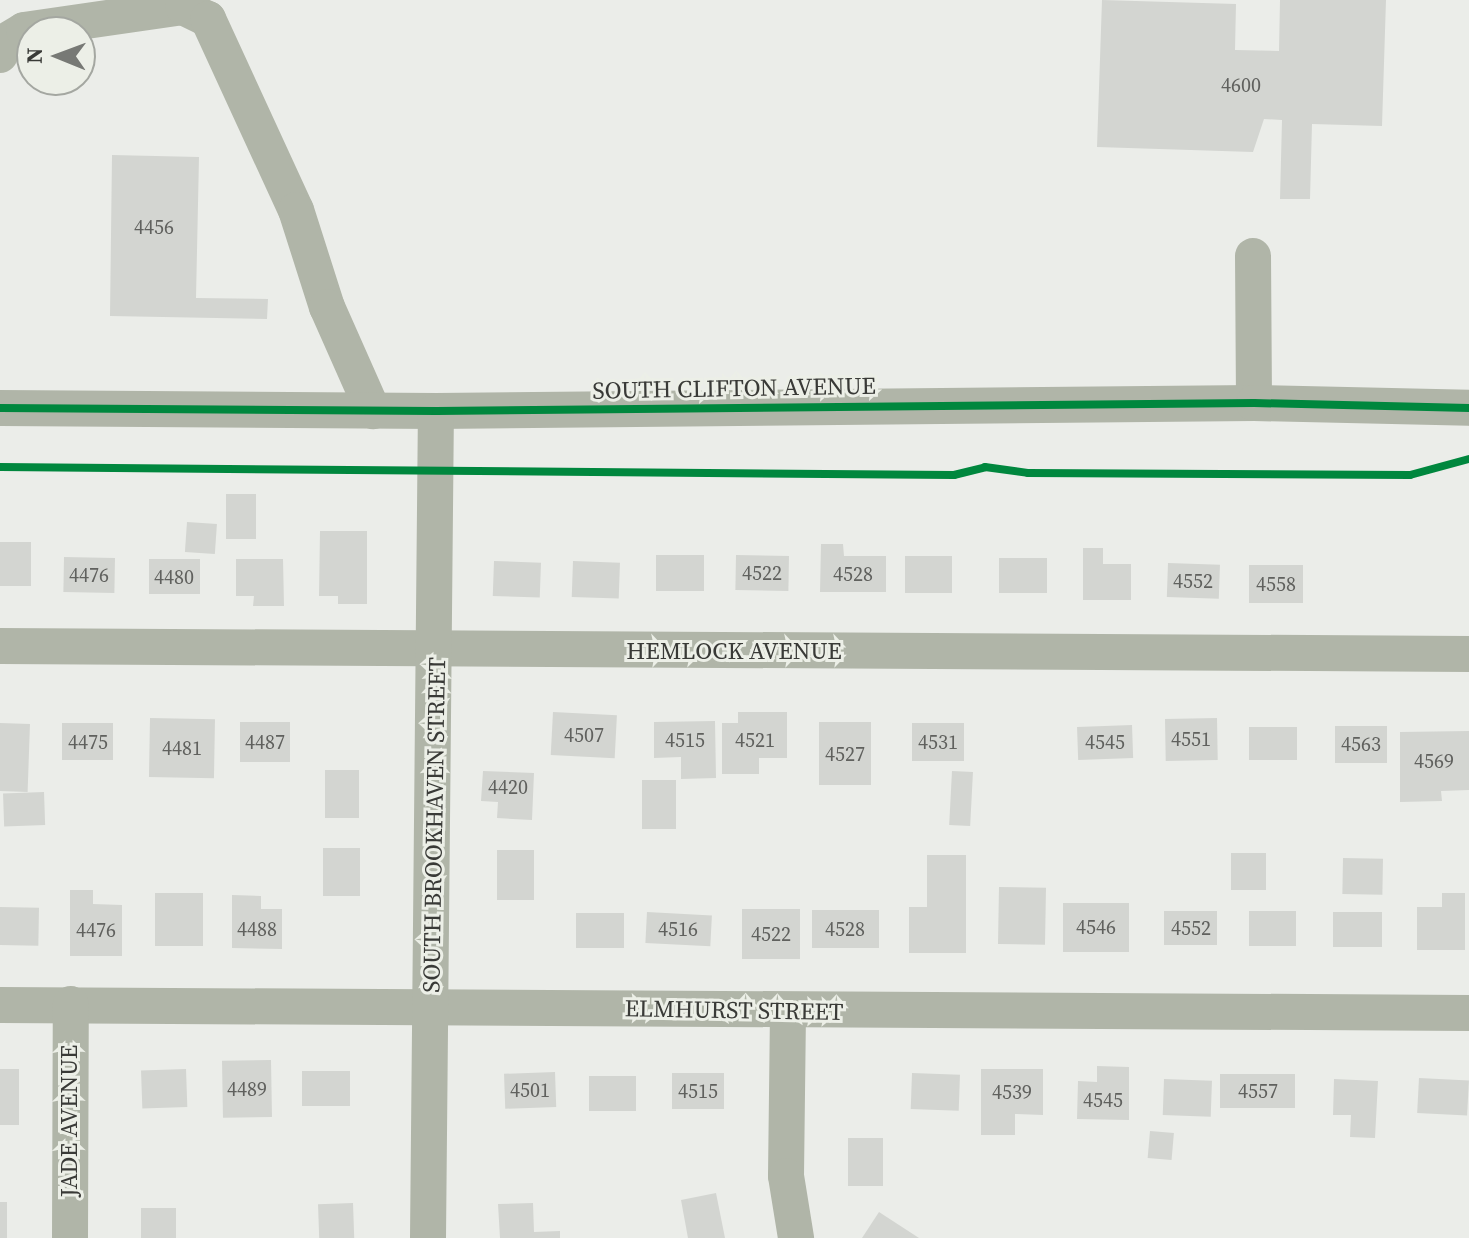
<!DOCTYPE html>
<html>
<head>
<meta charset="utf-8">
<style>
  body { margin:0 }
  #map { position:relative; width:1469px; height:1238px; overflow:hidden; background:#ebede9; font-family:"Source Serif 4",serif }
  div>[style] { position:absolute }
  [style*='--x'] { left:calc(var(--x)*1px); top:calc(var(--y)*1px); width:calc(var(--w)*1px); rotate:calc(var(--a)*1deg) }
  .building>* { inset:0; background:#d3d5d1; transform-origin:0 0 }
  .minor>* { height:36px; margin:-18px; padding:0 18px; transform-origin:18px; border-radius:18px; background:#b0b5a8 }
  .cycleway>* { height:8px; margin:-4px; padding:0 4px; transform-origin:4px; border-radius:4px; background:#00873e }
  span { translate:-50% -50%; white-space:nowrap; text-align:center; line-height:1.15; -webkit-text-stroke:6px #ecefe7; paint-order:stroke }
  .number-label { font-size:20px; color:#60615e }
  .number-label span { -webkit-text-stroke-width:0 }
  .street-label { font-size:24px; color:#393a37 }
  .north { position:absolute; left:16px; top:16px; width:80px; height:80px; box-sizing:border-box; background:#ecefe7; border:2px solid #a4a7a1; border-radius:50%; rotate:271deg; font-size:22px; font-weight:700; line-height:32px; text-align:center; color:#393a37 }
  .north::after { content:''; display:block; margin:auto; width:28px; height:36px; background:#777975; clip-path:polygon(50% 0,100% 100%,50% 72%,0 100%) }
</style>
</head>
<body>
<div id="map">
  <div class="building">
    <i style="clip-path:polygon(1102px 0,1236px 4px,1235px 50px,1279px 51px,1280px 0,1386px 0,1382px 126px,1312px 124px,1310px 199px,1280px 199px,1282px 120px,1264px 119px,1253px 152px,1097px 147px)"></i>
    <i style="clip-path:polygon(112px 155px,199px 157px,196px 298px,268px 299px,267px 319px,110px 316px)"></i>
    <i style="left:226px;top:494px;width:30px;height:45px"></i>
    <i style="left:187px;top:522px;width:30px;height:30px;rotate:4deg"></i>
    <i style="clip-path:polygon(320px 531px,367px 531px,367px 604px,338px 604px,338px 596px,319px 596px)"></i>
    <i style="left:0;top:542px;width:31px;height:44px"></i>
    <i style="clip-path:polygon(821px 544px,843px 544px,844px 556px,886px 556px,886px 592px,820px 592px)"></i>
    <i style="clip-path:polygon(1083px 548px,1103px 548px,1103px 564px,1131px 564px,1131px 600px,1083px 600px)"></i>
    <i style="left:704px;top:555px;width:36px;height:48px;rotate:90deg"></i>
    <i style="left:736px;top:555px;width:53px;height:35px;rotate:1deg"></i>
    <i style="left:905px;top:556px;width:47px;height:37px"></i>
    <i style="left:64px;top:557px;width:51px;height:35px;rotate:1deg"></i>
    <i style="left:999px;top:558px;width:48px;height:35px"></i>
    <i style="left:149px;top:559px;width:51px;height:35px"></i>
    <i style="clip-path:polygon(236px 559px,283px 559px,284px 606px,253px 606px,254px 596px,236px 596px)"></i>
    <i style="left:494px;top:561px;width:47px;height:35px;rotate:2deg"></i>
    <i style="left:573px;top:561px;width:47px;height:36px;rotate:2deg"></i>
    <i style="left:1168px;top:563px;width:52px;height:34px;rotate:2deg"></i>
    <i style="left:1249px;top:565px;width:54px;height:38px"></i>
    <i style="left:553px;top:712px;width:64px;height:43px;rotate:3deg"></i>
    <i style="clip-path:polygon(738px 712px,787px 712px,787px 758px,759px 758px,759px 774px,722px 774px,722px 723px,738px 723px)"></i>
    <i style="left:150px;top:718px;width:65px;height:59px;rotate:1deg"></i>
    <i style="left:1217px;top:718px;width:42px;height:52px;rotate:89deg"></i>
    <i style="clip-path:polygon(715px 721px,716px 778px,681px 779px,681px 757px,654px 758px,654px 722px)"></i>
    <i style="left:240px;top:722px;width:50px;height:40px"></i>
    <i style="left:819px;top:722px;width:52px;height:63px"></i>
    <i style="left:0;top:723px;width:30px;height:68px;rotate:2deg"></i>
    <i style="left:62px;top:723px;width:51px;height:37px"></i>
    <i style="left:912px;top:723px;width:52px;height:38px"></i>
    <i style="left:1132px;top:725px;width:33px;height:55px;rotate:88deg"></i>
    <i style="left:1335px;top:726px;width:52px;height:37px"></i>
    <i style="left:1249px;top:727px;width:48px;height:33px"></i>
    <i style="clip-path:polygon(1469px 731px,1469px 790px,1441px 791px,1442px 801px,1400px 802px,1400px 732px)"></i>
    <i style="left:325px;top:770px;width:34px;height:48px"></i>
    <i style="clip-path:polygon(483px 771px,534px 773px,532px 820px,497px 818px,498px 802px,481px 801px)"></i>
    <i style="left:952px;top:771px;width:21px;height:54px;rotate:3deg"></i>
    <i style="left:642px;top:780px;width:34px;height:49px"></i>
    <i style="left:44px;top:792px;width:33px;height:41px;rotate:88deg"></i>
    <i style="left:323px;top:848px;width:37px;height:48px"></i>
    <i style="left:497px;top:850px;width:37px;height:50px"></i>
    <i style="left:1231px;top:853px;width:35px;height:37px"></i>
    <i style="clip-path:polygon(927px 855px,966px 855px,966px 953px,909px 953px,909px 907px,927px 907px)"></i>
    <i style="left:1343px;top:858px;width:40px;height:36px;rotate:1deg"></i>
    <i style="left:999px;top:887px;width:47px;height:57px;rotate:1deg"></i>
    <i style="clip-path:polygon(70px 890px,93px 890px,93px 904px,122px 905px,122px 956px,70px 956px)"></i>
    <i style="left:155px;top:893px;width:48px;height:53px"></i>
    <i style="clip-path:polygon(1442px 893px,1465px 893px,1465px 950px,1417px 950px,1417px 907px,1442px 907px)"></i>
    <i style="clip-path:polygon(232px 895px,261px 896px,261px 909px,282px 909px,282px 949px,232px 948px)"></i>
    <i style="left:1063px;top:903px;width:66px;height:49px"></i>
    <i style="left:0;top:907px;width:39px;height:38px;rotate:1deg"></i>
    <i style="left:742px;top:909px;width:58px;height:50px"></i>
    <i style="left:812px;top:910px;width:67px;height:38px"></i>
    <i style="left:1164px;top:911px;width:53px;height:34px"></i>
    <i style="left:1249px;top:911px;width:47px;height:35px"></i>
    <i style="left:647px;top:912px;width:65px;height:31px;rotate:3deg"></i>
    <i style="left:1333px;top:912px;width:49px;height:35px"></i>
    <i style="left:576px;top:913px;width:48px;height:35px"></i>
    <i style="left:271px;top:1060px;width:57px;height:49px;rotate:89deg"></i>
    <i style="clip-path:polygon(1097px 1066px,1129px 1067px,1129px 1120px,1077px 1119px,1078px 1081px,1097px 1082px)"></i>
    <i style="left:0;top:1069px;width:19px;height:56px"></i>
    <i style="left:186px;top:1069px;width:38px;height:45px;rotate:88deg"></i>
    <i style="clip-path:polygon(981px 1069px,1043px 1069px,1043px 1115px,1015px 1114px,1015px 1135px,981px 1135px)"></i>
    <i style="left:302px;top:1071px;width:48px;height:35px"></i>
    <i style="left:555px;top:1072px;width:35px;height:51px;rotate:88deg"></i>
    <i style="left:672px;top:1073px;width:52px;height:36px"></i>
    <i style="left:912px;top:1073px;width:48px;height:36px;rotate:2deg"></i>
    <i style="left:1295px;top:1074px;width:34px;height:75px;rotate:90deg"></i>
    <i style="left:589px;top:1076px;width:47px;height:35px"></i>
    <i style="left:1419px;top:1078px;width:50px;height:35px;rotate:3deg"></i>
    <i style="left:1164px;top:1079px;width:48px;height:36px;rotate:2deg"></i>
    <i style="clip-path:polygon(1334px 1079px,1378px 1081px,1375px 1138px,1350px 1137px,1351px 1115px,1333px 1115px)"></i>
    <i style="left:1150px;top:1131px;width:24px;height:27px;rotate:5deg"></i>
    <i style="left:848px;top:1138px;width:35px;height:48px"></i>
    <i style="clip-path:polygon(716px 1193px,725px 1238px,688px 1238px,681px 1200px)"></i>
    <i style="left:0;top:1202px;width:7px;height:36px"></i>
    <i style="left:353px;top:1203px;width:35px;height:35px;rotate:88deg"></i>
    <i style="clip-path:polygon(533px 1203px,534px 1232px,560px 1231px,560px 1238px,500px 1238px,498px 1204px)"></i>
    <i style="left:176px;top:1208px;width:30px;height:35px;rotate:90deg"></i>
    <i style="clip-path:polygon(879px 1212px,919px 1238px,862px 1238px)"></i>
  </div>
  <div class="minor">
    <i style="--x:0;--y:55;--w:15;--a:-67"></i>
    <i style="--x:6;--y:41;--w:21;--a:-31"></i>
    <i style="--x:24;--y:30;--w:161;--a:-8.2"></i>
    <i style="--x:183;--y:7;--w:28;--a:26"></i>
    <i style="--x:208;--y:19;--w:210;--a:65.3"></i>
    <i style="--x:296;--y:210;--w:102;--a:72.3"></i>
    <i style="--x:327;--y:307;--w:114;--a:66.1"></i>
    <i style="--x:1253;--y:256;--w:147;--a:89.6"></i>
    <i style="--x:0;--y:408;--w:436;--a:0.4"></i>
    <i style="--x:436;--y:411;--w:818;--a:-0.56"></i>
    <i style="--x:1254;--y:403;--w:215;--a:1.3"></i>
    <i style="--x:0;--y:646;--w:1469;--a:0.31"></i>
    <i style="--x:0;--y:1005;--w:1469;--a:0.31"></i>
    <i style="--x:788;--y:1012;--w:164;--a:90.7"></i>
    <i style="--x:786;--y:1176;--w:63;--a:80.8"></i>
    <i style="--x:70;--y:1238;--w:234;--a:-89.8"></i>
    <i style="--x:428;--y:1238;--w:827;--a:-89.45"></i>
  </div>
  <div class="cycleway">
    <i style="--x:0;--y:408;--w:436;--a:0.4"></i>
    <i style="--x:436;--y:411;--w:818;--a:-0.56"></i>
    <i style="--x:1254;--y:403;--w:215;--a:1.3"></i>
    <i style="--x:0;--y:467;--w:954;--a:0.48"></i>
    <i style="--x:954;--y:475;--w:32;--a:-14"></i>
    <i style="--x:985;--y:467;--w:43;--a:7.9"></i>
    <i style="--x:1028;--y:473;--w:382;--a:0.3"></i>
    <i style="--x:1410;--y:475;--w:61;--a:-15.2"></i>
  </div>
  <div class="number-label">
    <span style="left:1241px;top:85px">4600</span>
    <span style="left:154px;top:227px">4456</span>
    <span style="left:762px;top:573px">4522</span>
    <span style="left:853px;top:574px">4528</span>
    <span style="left:89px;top:575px">4476</span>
    <span style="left:174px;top:577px">4480</span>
    <span style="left:1193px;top:581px">4552</span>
    <span style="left:1276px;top:584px">4558</span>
    <span style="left:584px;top:735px">4507</span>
    <span style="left:1191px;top:739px">4551</span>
    <span style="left:685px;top:740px">4515</span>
    <span style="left:755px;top:740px">4521</span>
    <span style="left:88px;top:742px">4475</span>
    <span style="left:265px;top:742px">4487</span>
    <span style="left:938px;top:742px">4531</span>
    <span style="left:1105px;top:742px">4545</span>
    <span style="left:1361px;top:744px">4563</span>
    <span style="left:182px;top:748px">4481</span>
    <span style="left:845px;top:754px">4527</span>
    <span style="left:1434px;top:761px">4569</span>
    <span style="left:508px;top:787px">4420</span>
    <span style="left:1096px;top:927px">4546</span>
    <span style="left:1191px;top:928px">4552</span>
    <span style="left:257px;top:929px">4488</span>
    <span style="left:678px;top:929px">4516</span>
    <span style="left:845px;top:929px">4528</span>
    <span style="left:96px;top:930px">4476</span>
    <span style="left:771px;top:934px">4522</span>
    <span style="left:247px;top:1089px">4489</span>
    <span style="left:530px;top:1090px">4501</span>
    <span style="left:698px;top:1091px">4515</span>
    <span style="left:1258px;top:1091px">4557</span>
    <span style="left:1012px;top:1092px">4539</span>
    <span style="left:1103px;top:1100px">4545</span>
  </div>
  <div class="street-label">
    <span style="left:734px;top:388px;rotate:-1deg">SOUTH CLIFTON AVENUE</span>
    <span style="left:734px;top:651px">HEMLOCK AVENUE</span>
    <span style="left:434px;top:825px;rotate:-89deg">SOUTH BROOKHAVEN STREET</span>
    <span style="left:734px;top:1010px;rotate:1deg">ELMHURST STREET</span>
    <span style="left:69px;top:1121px;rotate:-90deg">JADE AVENUE</span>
  </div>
  <div class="north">N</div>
</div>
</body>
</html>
